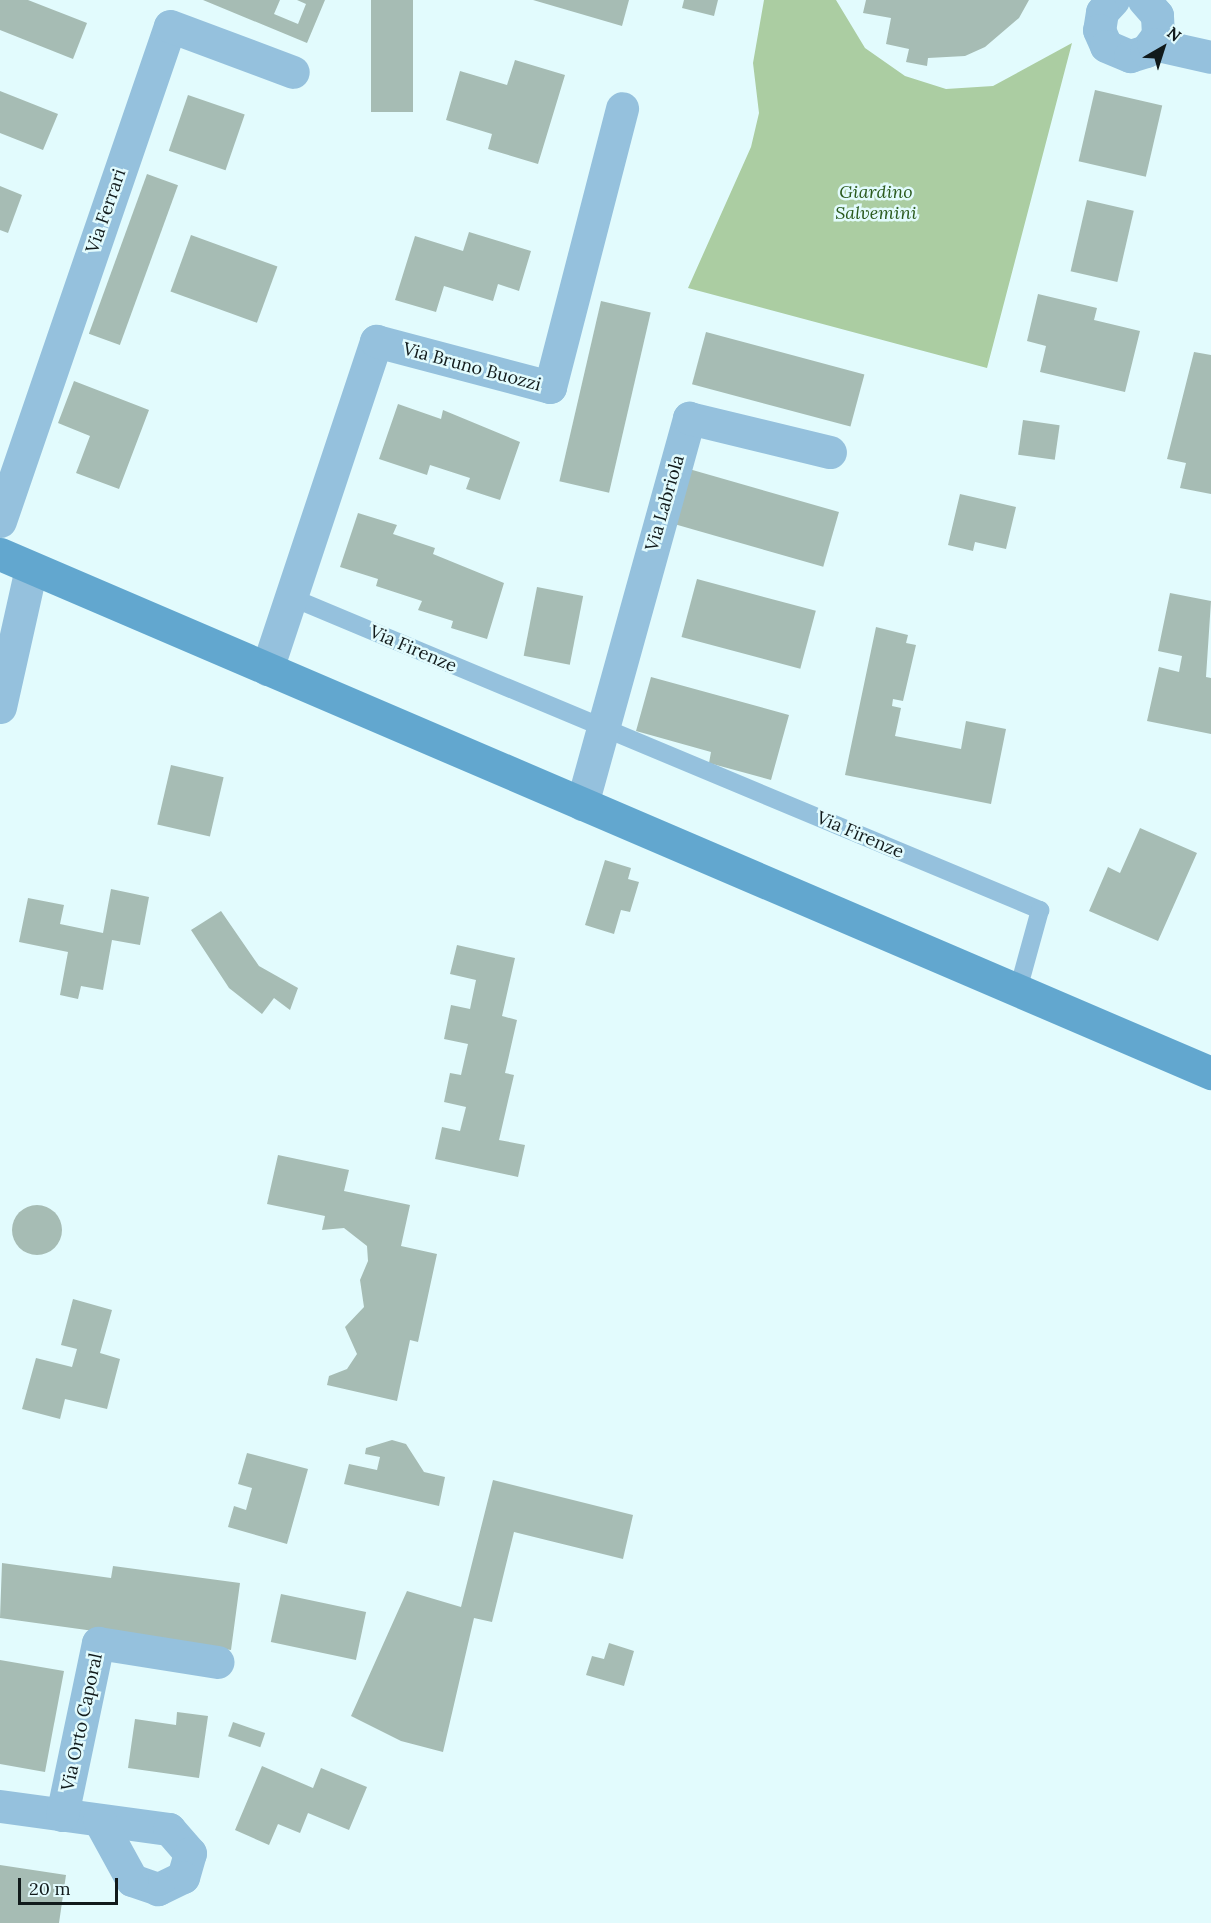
<!DOCTYPE html>
<html>
<head>
<meta charset="utf-8">
<style>
  body { margin:0 }
  #map { position:relative; width:1211px; height:1923px; overflow:hidden; background:#e2fbfd; font-family:Lora,serif }
  div>[style] { position:absolute }
  [style*='--x'] { left:calc(var(--x)*1px); top:calc(var(--y)*1px); width:calc(var(--w)*1px); rotate:calc(var(--a)*1deg) }
  .green>* { inset:0; background:#abcda2 }
  .building>* { inset:0; background:#a6bcb4; transform-origin:0 0 }
  .round { border-radius:50% }
  .lane>* { height:18px; margin:-9px; padding:0 9px; transform-origin:9px; border-radius:9px; background:#95c1dd }
  .street>* { height:33px; margin:-16.5px; padding:0 16.5px; transform-origin:16.5px; border-radius:16.5px; background:#95c1dd }
  .secondary>* { height:33px; margin:-16.5px; padding:0 16.5px; transform-origin:16.5px; border-radius:16.5px; background:#62a7cf }
  span { translate:-50% -50%; white-space:nowrap; text-align:center; line-height:1.15; -webkit-text-stroke:5px #e2fbfd; paint-order:stroke }
  .park-label { font-size:18px; color:#2a5a1d; font-style:italic }
  .street-label { font-size:18px; color:#111a1b }
  .north { position:absolute; left:1133px; top:18px; width:60px; height:60px; -webkit-text-stroke:4px #e2fbfd; paint-order:stroke; rotate:39deg; font-size:16px; font-weight:700; line-height:24px; text-align:center; color:#111a1b }
  .north::after { content:''; display:block; margin:auto; width:21px; height:27px; background:#111a1b; clip-path:polygon(50% 0,100% 100%,50% 72%,0 100%) }
  .scale { position:absolute; left:18px; top:1878px; width:100px; height:27px; box-sizing:border-box; border:3px solid #111a1b; border-top:0; padding-left:8px; font-size:18px; line-height:21px; white-space:nowrap; color:#111a1b; -webkit-text-stroke:4px #e2fbfd; paint-order:stroke }
</style>
</head>
<body>
<div id="map">
  <div class="green">
    <i style="clip-path:polygon(764px 0,836px 0,865px 48px,905px 76px,946px 89px,993px 86px,1072px 43px,987px 368px,688px 288px,751px 147px,759px 113px,753px 63px)"></i>
  </div>
  <div class="building">
    <i style="clip-path:polygon(0 0,28px 0,87px 23px,73px 59px,0 30px)"></i>
    <i style="clip-path:polygon(203px 0,280px 0,274px 14px,298px 24px,306px 4px,297px 0,325px 0,307px 43px)"></i>
    <i style="left:371px;top:0;width:42px;height:112px"></i>
    <i style="clip-path:polygon(533px 0,629px 0,622px 26px)"></i>
    <i style="clip-path:polygon(684px 0,718px 0,714px 16px,682px 8px)"></i>
    <i style="clip-path:polygon(866px 0,1029px 0,1019px 18px,985px 47px,965px 56px,928px 58px,927px 66px,906px 62px,909px 49px,886px 44px,891px 18px,863px 13px)"></i>
    <i style="clip-path:polygon(515px 60px,565px 75px,538px 164px,488px 149px,492px 134px,446px 120px,460px 71px,507px 85px)"></i>
    <i style="left:1095px;top:90px;width:69px;height:73px;rotate:13deg"></i>
    <i style="clip-path:polygon(0 91px,58px 114px,43px 150px,0 133px)"></i>
    <i style="left:188px;top:95px;width:60px;height:59px;rotate:19deg"></i>
    <i style="left:147px;top:174px;width:33px;height:170px;rotate:20deg"></i>
    <i style="clip-path:polygon(0 186px,22px 195px,8px 233px,0 230px)"></i>
    <i style="left:1087px;top:200px;width:48px;height:73px;rotate:13deg"></i>
    <i style="clip-path:polygon(469px 232px,531px 251px,519px 291px,498px 284px,493px 301px,444px 286px,436px 312px,395px 300px,415px 236px,463px 251px)"></i>
    <i style="left:191px;top:235px;width:92px;height:60px;rotate:20deg"></i>
    <i style="clip-path:polygon(1038px 294px,1097px 308px,1094px 320px,1140px 331px,1125px 392px,1040px 372px,1046px 346px,1027px 341px)"></i>
    <i style="left:601px;top:301px;width:51px;height:185px;rotate:13deg"></i>
    <i style="left:706px;top:332px;width:164px;height:54px;rotate:15deg"></i>
    <i style="clip-path:polygon(1194px 352px,1211px 355px,1211px 494px,1180px 488px,1186px 463px,1167px 459px)"></i>
    <i style="clip-path:polygon(74px 381px,149px 410px,119px 489px,76px 473px,90px 436px,58px 423px)"></i>
    <i style="clip-path:polygon(398px 404px,441px 419px,443px 410px,520px 442px,500px 500px,466px 489px,470px 478px,430px 465px,427px 475px,379px 459px)"></i>
    <i style="left:1023px;top:420px;width:37px;height:35px;rotate:8deg"></i>
    <i style="left:689px;top:469px;width:156px;height:57px;rotate:16deg"></i>
    <i style="clip-path:polygon(960px 494px,1016px 507px,1006px 549px,975px 542px,973px 551px,948px 545px)"></i>
    <i style="clip-path:polygon(358px 513px,397px 525px,393px 534px,435px 548px,433px 554px,504px 583px,487px 639px,451px 628px,453px 621px,418px 610px,422px 601px,376px 586px,378px 579px,340px 567px)"></i>
    <i style="left:697px;top:579px;width:123px;height:60px;rotate:15deg"></i>
    <i style="left:537px;top:587px;width:47px;height:70px;rotate:11deg"></i>
    <i style="clip-path:polygon(1170px 593px,1211px 601px,1206px 677px,1211px 678px,1211px 734px,1147px 721px,1159px 667px,1179px 672px,1182px 656px,1158px 651px)"></i>
    <i style="clip-path:polygon(876px 627px,908px 635px,906px 643px,916px 645px,903px 701px,893px 699px,892px 706px,901px 708px,895px 736px,961px 749px,966px 721px,1006px 729px,991px 804px,845px 775px)"></i>
    <i style="clip-path:polygon(651px 677px,789px 715px,771px 780px,709px 763px,711px 752px,636px 731px)"></i>
    <i style="left:171px;top:765px;width:54px;height:61px;rotate:13deg"></i>
    <i style="clip-path:polygon(1140px 828px,1197px 853px,1158px 941px,1089px 911px,1108px 867px,1120px 873px)"></i>
    <i style="clip-path:polygon(605px 860px,631px 868px,628px 879px,639px 882px,630px 912px,621px 910px,614px 934px,585px 925px)"></i>
    <i style="clip-path:polygon(111px 889px,149px 897px,140px 945px,112px 940px,103px 990px,81px 986px,78px 999px,60px 995px,68px 952px,19px 942px,28px 898px,64px 905px,60px 924px,103px 933px)"></i>
    <i style="clip-path:polygon(221px 911px,259px 966px,298px 988px,290px 1010px,274px 998px,262px 1014px,229px 988px,191px 930px)"></i>
    <i style="clip-path:polygon(457px 945px,515px 958px,502px 1016px,517px 1020px,505px 1073px,514px 1075px,499px 1140px,525px 1145px,518px 1177px,435px 1159px,442px 1127px,460px 1131px,466px 1107px,444px 1102px,450px 1073px,461px 1075px,468px 1044px,444px 1039px,451px 1005px,470px 1009px,476px 980px,450px 974px)"></i>
    <i style="clip-path:polygon(278px 1155px,349px 1170px,344px 1191px,410px 1205px,401px 1246px,437px 1254px,418px 1342px,410px 1340px,397px 1401px,327px 1385px,329px 1376px,347px 1369px,357px 1354px,345px 1327px,364px 1307px,360px 1280px,368px 1261px,367px 1246px,344px 1228px,322px 1230px,325px 1216px,267px 1204px)"></i>
    <i class="round" style="left:12px;top:1205px;width:50px;height:50px"></i>
    <i style="clip-path:polygon(73px 1299px,112px 1310px,100px 1353px,120px 1359px,107px 1409px,65px 1399px,60px 1419px,22px 1409px,36px 1358px,72px 1367px,77px 1349px,61px 1345px)"></i>
    <i style="clip-path:polygon(392px 1440px,406px 1444px,424px 1472px,445px 1477px,439px 1506px,344px 1484px,349px 1464px,377px 1470px,380px 1457px,365px 1454px,366px 1448px)"></i>
    <i style="clip-path:polygon(247px 1453px,308px 1469px,287px 1544px,228px 1527px,234px 1506px,246px 1510px,252px 1488px,238px 1484px)"></i>
    <i style="clip-path:polygon(493px 1480px,633px 1515px,623px 1559px,514px 1532px,492px 1622px,474px 1618px,443px 1752px,401px 1741px,351px 1716px,407px 1591px,461px 1607px)"></i>
    <i style="clip-path:polygon(2px 1563px,111px 1578px,113px 1566px,240px 1583px,231px 1650px,0 1618px)"></i>
    <i style="left:281px;top:1594px;width:87px;height:49px;rotate:12deg"></i>
    <i style="clip-path:polygon(609px 1643px,634px 1651px,624px 1686px,586px 1675px,592px 1656px,604px 1659px)"></i>
    <i style="clip-path:polygon(0 1660px,64px 1671px,45px 1772px,0 1764px)"></i>
    <i style="clip-path:polygon(177px 1712px,208px 1716px,199px 1778px,128px 1768px,135px 1719px,176px 1725px)"></i>
    <i style="left:233px;top:1722px;width:34px;height:15px;rotate:19deg"></i>
    <i style="clip-path:polygon(262px 1766px,313px 1788px,321px 1768px,367px 1787px,349px 1830px,308px 1813px,300px 1833px,278px 1824px,269px 1845px,235px 1830px)"></i>
    <i style="clip-path:polygon(0 1865px,66px 1875px,59px 1923px,0 1923px)"></i>
  </div>
  <div class="lane">
    <i style="--x:293;--y:598;--w:810;--a:22.67"></i>
    <i style="--x:1040;--y:910;--w:83;--a:105.4"></i>
  </div>
  <div class="street">
    <i style="--x:1113;--y:0;--w:16;--a:133"></i>
    <i style="--x:1102;--y:12;--w:18;--a:99"></i>
    <i style="--x:1099;--y:30;--w:17;--a:66"></i>
    <i style="--x:1106;--y:46;--w:26;--a:23"></i>
    <i style="--x:1130;--y:56;--w:17;--a:-17"></i>
    <i style="--x:1146;--y:51;--w:20;--a:-53"></i>
    <i style="--x:1158;--y:35;--w:20;--a:-93"></i>
    <i style="--x:1157;--y:15;--w:20;--a:-131"></i>
    <i style="--x:1153;--y:44;--w:59;--a:12.6"></i>
    <i style="--x:0;--y:521;--w:523;--a:-71.05"></i>
    <i style="--x:170;--y:26;--w:131;--a:20.5"></i>
    <i style="--x:267;--y:669;--w:346;--a:-71.6"></i>
    <i style="--x:376;--y:341;--w:180;--a:14.8"></i>
    <i style="--x:550;--y:387;--w:288;--a:-75.5"></i>
    <i style="--x:0;--y:707;--w:142;--a:-77.4"></i>
    <i style="--x:582;--y:804;--w:401;--a:-74.5"></i>
    <i style="--x:689;--y:418;--w:145;--a:13.6"></i>
    <i style="--x:0;--y:1806;--w:171;--a:7.8"></i>
    <i style="--x:169;--y:1829;--w:32;--a:49"></i>
    <i style="--x:190;--y:1853;--w:25;--a:106"></i>
    <i style="--x:183;--y:1877;--w:28;--a:154"></i>
    <i style="--x:158;--y:1889;--w:28;--a:-161"></i>
    <i style="--x:132;--y:1880;--w:68;--a:-118.8"></i>
    <i style="--x:62;--y:1815;--w:176;--a:-78.2"></i>
    <i style="--x:98;--y:1643;--w:121;--a:9"></i>
  </div>
  <div class="secondary">
    <i style="--x:0;--y:554;--w:1318;--a:23.2"></i>
  </div>
  <div class="park-label">
    <span style="left:876px;top:203px">Giardino<br>Salvemini</span>
  </div>
  <div class="street-label">
    <span style="left:106px;top:211px;rotate:-71deg">Via Ferrari</span>
    <span style="left:472px;top:367px;rotate:15deg">Via Bruno Buozzi</span>
    <span style="left:665px;top:503px;rotate:-74deg">Via Labriola</span>
    <span style="left:413px;top:649px;rotate:23deg">Via Firenze</span>
    <span style="left:860px;top:835px;rotate:23deg">Via Firenze</span>
    <span style="left:82px;top:1722px;rotate:-78deg">Via Orto Caporal</span>
  </div>
  <div class="north">N</div>
  <div class="scale">20 m</div>
</div>
</body>
</html>
